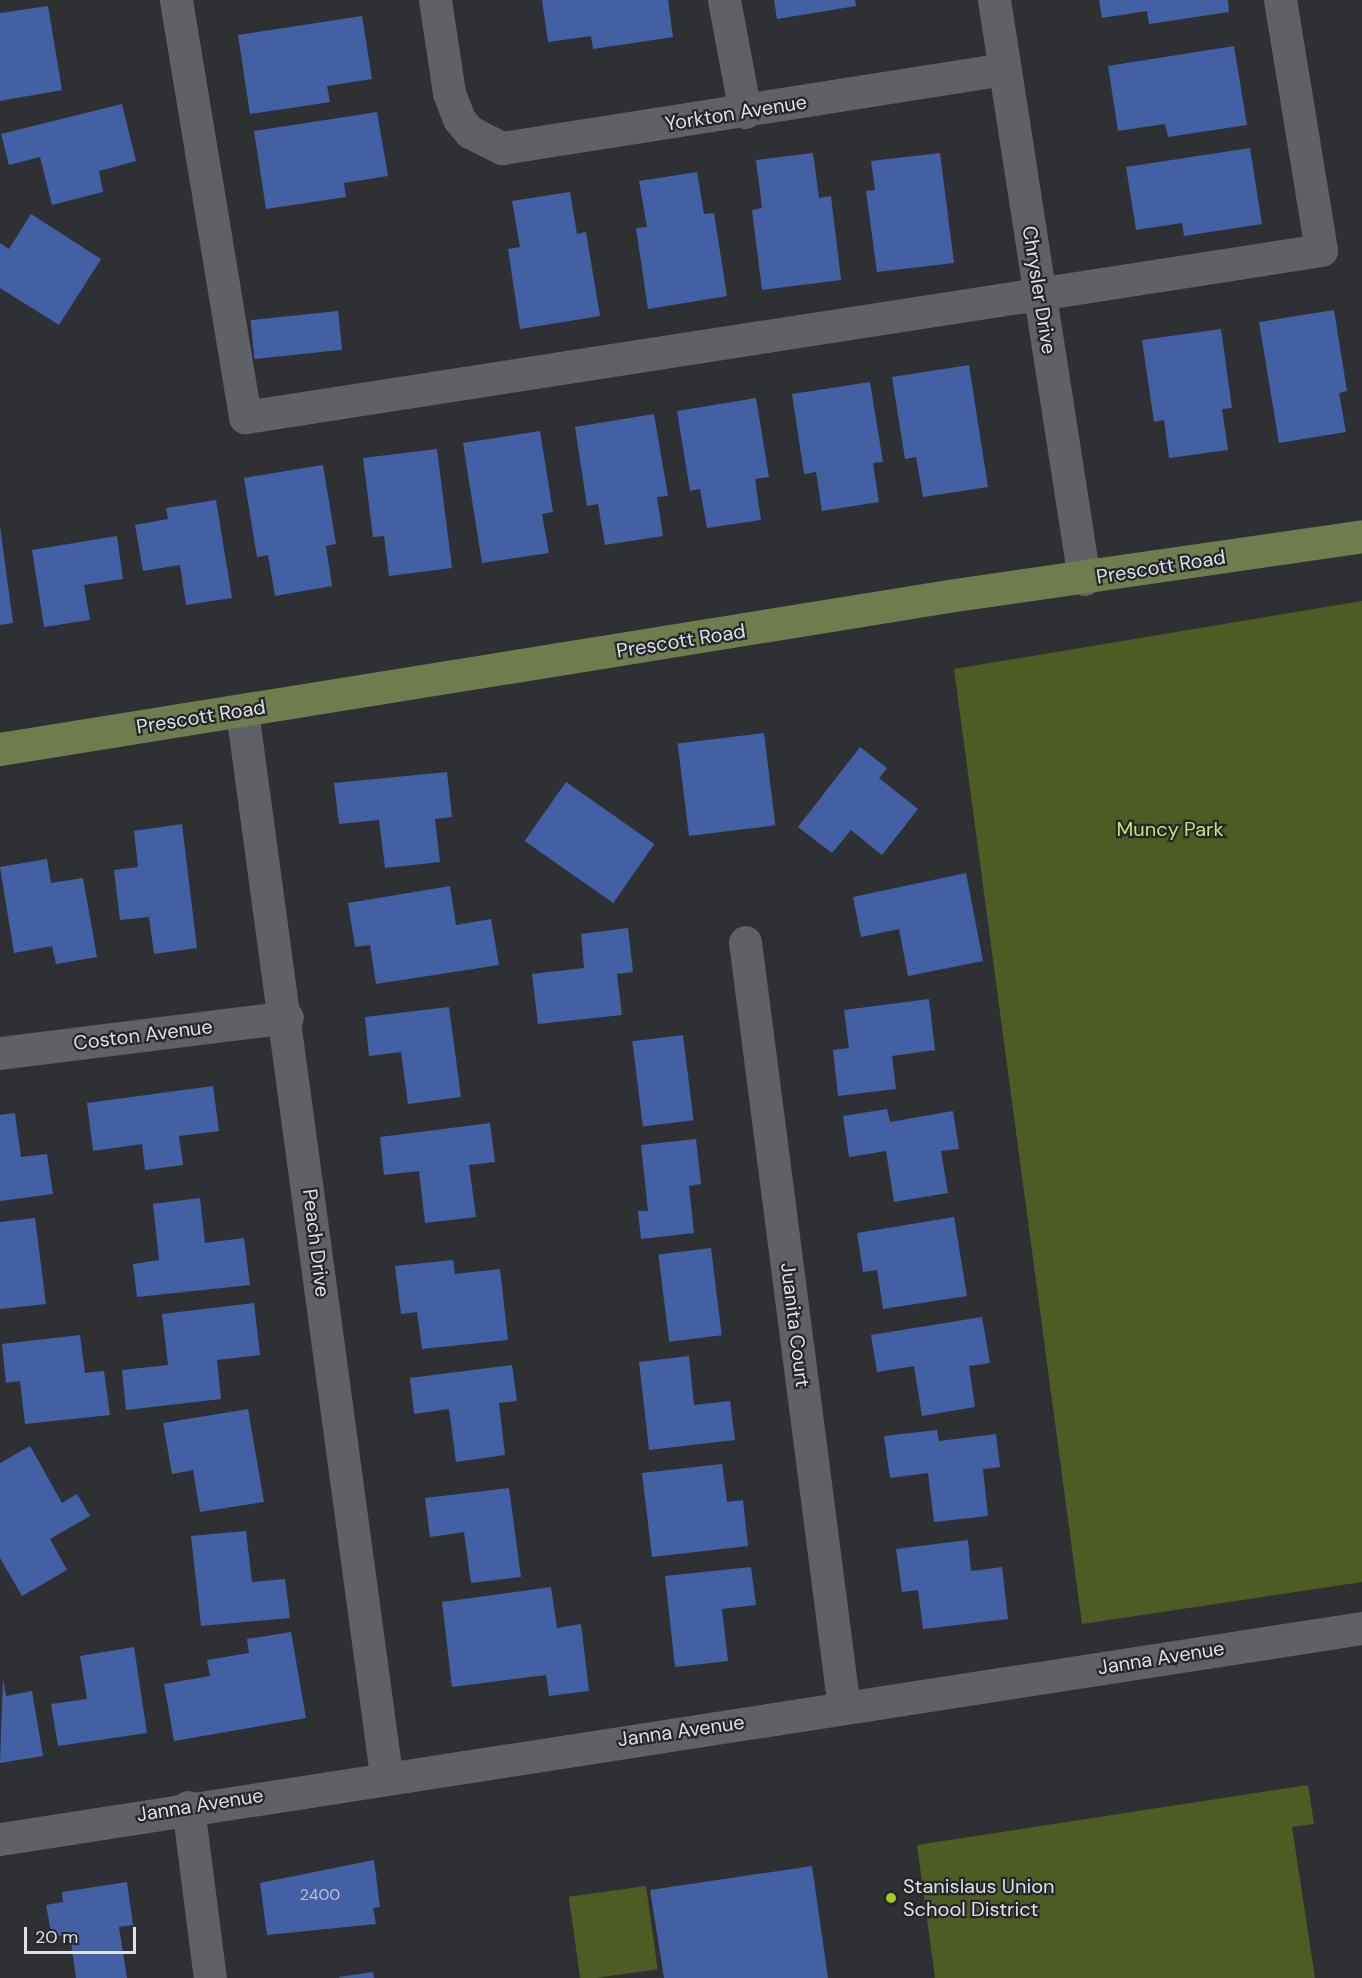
<!DOCTYPE html>
<html>
<head>
<meta charset="utf-8">
<style>
  body { margin:0 }
  #map { position:relative; width:1362px; height:1978px; overflow:hidden; background:#2e3034; font-family:"DM Sans",sans-serif }
  div>[style] { position:absolute }
  [style*='--x'] { left:calc(var(--x)*1px); top:calc(var(--y)*1px); width:calc(var(--w)*1px); rotate:calc(var(--a)*1deg) }
  .green>* { inset:0; background:#4e5c24; transform-origin:0 0 }
  .building>* { inset:0; background:#4460a4; transform-origin:0 0 }
  .minor>* { height:33px; margin:-16.5px; padding:0 16.5px; transform-origin:16.5px; border-radius:16.5px; background:#5f6166 }
  .major>* { height:33px; margin:-16.5px; padding:0 16.5px; transform-origin:16.5px; border-radius:16.5px; background:#6f7c4e }
  .dots>* { width:16px; height:16px; translate:-50% -50%; box-sizing:border-box; border:3px solid #24262a; border-radius:50% }
  span { translate:-50% -50%; white-space:nowrap; text-align:center; line-height:1.15; -webkit-text-stroke:4.5px #24262a; paint-order:stroke }
  .number-label { font-size:16px; color:#b9c1d4 }
  .number-label span { -webkit-text-stroke-width:0 }
  .street-label { font-size:20px; color:#e0e1e4 }
  .park-label { font-size:20px; color:#c5e373 }
  .poi-label { font-size:20px; color:#e0e1e4 }
  .left { translate:0 -50%; text-align:left }
  .scale { position:absolute; left:24px; top:1927px; width:112px; height:27px; box-sizing:border-box; border:3px solid #e0e1e4; border-top:0; padding-left:8px; font-size:18px; line-height:21px; white-space:nowrap; color:#e0e1e4; -webkit-text-stroke:4px #24262a; paint-order:stroke }
</style>
</head>
<body>
<div id="map">
  <div class="green">
    <i style="clip-path:polygon(1362px 601px,1362px 1582px,1082px 1624px,954px 669px)"></i>
    <i style="clip-path:polygon(1308px 1785px,1314px 1824px,1292px 1827px,1315px 1978px,935px 1978px,917px 1845px)"></i>
    <i style="left:646px;top:1886px;width:84px;height:78px;rotate:82deg"></i>
  </div>
  <div class="building">
    <i style="clip-path:polygon(542px 0,668px 0,673px 37px,593px 49px,591px 36px,548px 42px)"></i>
    <i style="clip-path:polygon(774px 0,855px 0,856px 6px,777px 19px)"></i>
    <i style="clip-path:polygon(1099px 0,1228px 0,1229px 12px,1149px 24px,1147px 11px,1102px 18px)"></i>
    <i style="clip-path:polygon(48px 6px,62px 90px,0 101px,0 13px)"></i>
    <i style="clip-path:polygon(362px 16px,372px 79px,327px 86px,330px 102px,250px 114px,238px 35px)"></i>
    <i style="clip-path:polygon(1234px 46px,1247px 125px,1168px 137px,1165px 124px,1118px 131px,1108px 66px)"></i>
    <i style="clip-path:polygon(122px 104px,136px 161px,99px 171px,103px 192px,52px 205px,40px 157px,9px 165px,1px 134px)"></i>
    <i style="clip-path:polygon(377px 112px,388px 176px,344px 183px,346px 197px,266px 209px,254px 131px)"></i>
    <i style="clip-path:polygon(1250px 148px,1262px 224px,1184px 236px,1182px 223px,1136px 230px,1126px 167px)"></i>
    <i style="clip-path:polygon(813px 153px,819px 198px,831px 196px,841px 280px,762px 290px,752px 210px,762px 208px,756px 160px)"></i>
    <i style="clip-path:polygon(940px 153px,954px 263px,877px 272px,866px 191px,875px 190px,871px 161px)"></i>
    <i style="clip-path:polygon(697px 172px,704px 214px,714px 213px,727px 296px,648px 309px,636px 228px,647px 227px,639px 181px)"></i>
    <i style="clip-path:polygon(570px 192px,577px 234px,586px 232px,600px 316px,520px 329px,508px 249px,520px 247px,512px 201px)"></i>
    <i style="clip-path:polygon(31px 214px,101px 259px,59px 325px,0 288px,0 243px,9px 249px)"></i>
    <i style="clip-path:polygon(1334px 310px,1347px 391px,1339px 393px,1346px 432px,1279px 443px,1259px 322px)"></i>
    <i style="left:338px;top:311px;width:39px;height:88px;rotate:84deg"></i>
    <i style="clip-path:polygon(1221px 329px,1232px 408px,1222px 409px,1228px 450px,1169px 458px,1164px 420px,1154px 422px,1142px 340px)"></i>
    <i style="clip-path:polygon(969px 365px,988px 487px,923px 497px,916px 457px,905px 459px,892px 377px)"></i>
    <i style="clip-path:polygon(870px 382px,883px 462px,873px 463px,879px 502px,822px 511px,816px 472px,804px 474px,792px 394px)"></i>
    <i style="clip-path:polygon(756px 398px,769px 477px,755px 479px,761px 520px,707px 528px,700px 489px,690px 491px,677px 411px)"></i>
    <i style="clip-path:polygon(654px 414px,668px 496px,657px 497px,663px 536px,605px 545px,598px 504px,587px 506px,575px 427px)"></i>
    <i style="clip-path:polygon(540px 431px,553px 512px,542px 514px,549px 553px,482px 563px,463px 443px)"></i>
    <i style="clip-path:polygon(437px 449px,452px 568px,389px 576px,384px 536px,373px 537px,363px 458px)"></i>
    <i style="clip-path:polygon(323px 465px,336px 544px,326px 546px,332px 586px,275px 596px,268px 555px,257px 557px,244px 478px)"></i>
    <i style="clip-path:polygon(216px 500px,232px 598px,186px 605px,180px 565px,143px 571px,135px 525px,168px 519px,166px 508px)"></i>
    <i style="clip-path:polygon(0 526px,13px 623px,0 625px)"></i>
    <i style="clip-path:polygon(117px 536px,123px 579px,84px 585px,90px 620px,44px 627px,32px 550px)"></i>
    <i style="left:764px;top:733px;width:93px;height:87px;rotate:83deg"></i>
    <i style="clip-path:polygon(860px 747px,887px 768px,879px 778px,918px 809px,882px 855px,851px 830px,832px 853px,798px 827px)"></i>
    <i style="clip-path:polygon(447px 772px,452px 817px,435px 819px,440px 862px,385px 868px,379px 820px,339px 824px,334px 783px)"></i>
    <i style="left:566px;top:782px;width:108px;height:72px;rotate:35deg"></i>
    <i style="clip-path:polygon(182px 824px,197px 948px,154px 954px,149px 917px,120px 920px,114px 870px,138px 867px,134px 831px)"></i>
    <i style="clip-path:polygon(47px 859px,51px 883px,83px 878px,97px 957px,56px 964px,52px 946px,14px 953px,0 867px)"></i>
    <i style="clip-path:polygon(966px 873px,983px 961px,908px 976px,899px 929px,861px 937px,853px 897px)"></i>
    <i style="clip-path:polygon(450px 886px,456px 925px,491px 919px,499px 965px,376px 984px,370px 945px,355px 947px,348px 903px)"></i>
    <i style="clip-path:polygon(628px 928px,633px 972px,617px 974px,622px 1015px,538px 1024px,532px 974px,584px 968px,581px 934px)"></i>
    <i style="clip-path:polygon(929px 999px,935px 1050px,892px 1056px,896px 1089px,838px 1096px,833px 1050px,849px 1048px,844px 1010px)"></i>
    <i style="clip-path:polygon(449px 1007px,461px 1097px,408px 1104px,401px 1052px,369px 1056px,365px 1017px)"></i>
    <i style="left:683px;top:1035px;width:86px;height:51px;rotate:83deg"></i>
    <i style="clip-path:polygon(213px 1086px,219px 1131px,179px 1136px,183px 1165px,145px 1170px,142px 1144px,93px 1151px,87px 1103px)"></i>
    <i style="clip-path:polygon(887px 1109px,890px 1122px,953px 1111px,959px 1149px,941px 1151px,948px 1193px,894px 1202px,886px 1151px,849px 1157px,843px 1116px)"></i>
    <i style="clip-path:polygon(15px 1113px,21px 1157px,47px 1154px,53px 1194px,0 1201px,0 1115px)"></i>
    <i style="clip-path:polygon(490px 1123px,495px 1162px,469px 1165px,476px 1217px,425px 1223px,419px 1171px,384px 1175px,380px 1137px)"></i>
    <i style="clip-path:polygon(696px 1139px,701px 1184px,689px 1186px,694px 1233px,641px 1239px,638px 1211px,648px 1211px,641px 1145px)"></i>
    <i style="clip-path:polygon(200px 1198px,205px 1243px,244px 1238px,250px 1285px,137px 1297px,133px 1264px,159px 1260px,153px 1204px)"></i>
    <i style="clip-path:polygon(954px 1217px,967px 1296px,883px 1309px,877px 1270px,863px 1272px,857px 1233px)"></i>
    <i style="clip-path:polygon(35px 1218px,46px 1304px,0 1309px,0 1222px)"></i>
    <i style="left:711px;top:1248px;width:88px;height:53px;rotate:83deg"></i>
    <i style="clip-path:polygon(453px 1260px,455px 1274px,500px 1269px,508px 1340px,422px 1349px,417px 1312px,401px 1314px,395px 1266px)"></i>
    <i style="clip-path:polygon(254px 1303px,260px 1355px,217px 1360px,221px 1399px,126px 1410px,122px 1370px,168px 1365px,162px 1314px)"></i>
    <i style="clip-path:polygon(982px 1317px,990px 1363px,969px 1366px,975px 1407px,922px 1416px,914px 1366px,877px 1372px,871px 1335px)"></i>
    <i style="clip-path:polygon(80px 1335px,85px 1373px,104px 1371px,110px 1415px,25px 1424px,20px 1381px,6px 1383px,2px 1344px)"></i>
    <i style="clip-path:polygon(689px 1356px,694px 1405px,730px 1401px,735px 1440px,649px 1450px,639px 1362px)"></i>
    <i style="clip-path:polygon(512px 1365px,517px 1401px,499px 1403px,505px 1455px,456px 1462px,449px 1409px,414px 1414px,410px 1378px)"></i>
    <i style="clip-path:polygon(248px 1409px,264px 1502px,200px 1512px,193px 1470px,172px 1474px,163px 1423px)"></i>
    <i style="clip-path:polygon(937px 1430px,939px 1441px,996px 1434px,1000px 1467px,983px 1469px,988px 1516px,934px 1522px,928px 1473px,890px 1478px,884px 1436px)"></i>
    <i style="clip-path:polygon(30px 1446px,62px 1503px,77px 1494px,90px 1516px,50px 1539px,67px 1570px,22px 1596px,0 1558px,0 1463px)"></i>
    <i style="clip-path:polygon(722px 1464px,727px 1502px,743px 1500px,748px 1546px,652px 1557px,642px 1473px)"></i>
    <i style="clip-path:polygon(509px 1488px,521px 1577px,471px 1583px,464px 1532px,430px 1537px,425px 1498px)"></i>
    <i style="clip-path:polygon(246px 1531px,252px 1582px,285px 1579px,290px 1618px,201px 1626px,191px 1536px)"></i>
    <i style="clip-path:polygon(968px 1540px,971px 1571px,1002px 1567px,1008px 1619px,923px 1629px,918px 1590px,902px 1592px,896px 1549px)"></i>
    <i style="clip-path:polygon(751px 1567px,756px 1605px,722px 1609px,728px 1661px,675px 1667px,665px 1576px)"></i>
    <i style="clip-path:polygon(551px 1587px,557px 1628px,581px 1624px,589px 1691px,549px 1696px,546px 1675px,452px 1687px,442px 1602px)"></i>
    <i style="clip-path:polygon(291px 1632px,306px 1718px,174px 1741px,164px 1684px,210px 1676px,207px 1660px,249px 1653px,247px 1639px)"></i>
    <i style="clip-path:polygon(134px 1647px,147px 1733px,58px 1746px,51px 1704px,87px 1699px,80px 1656px)"></i>
    <i style="clip-path:polygon(3px 1679px,6px 1696px,32px 1691px,43px 1756px,0 1763px)"></i>
    <i style="clip-path:polygon(374px 1860px,380px 1907px,373px 1908px,376px 1924px,267px 1935px,260px 1883px)"></i>
    <i style="clip-path:polygon(812px 1866px,828px 1978px,664px 1978px,650px 1890px)"></i>
    <i style="clip-path:polygon(127px 1882px,133px 1925px,119px 1927px,127px 1978px,76px 1978px,70px 1935px,52px 1937px,46px 1905px,63px 1902px,62px 1892px)"></i>
    <i style="clip-path:polygon(373px 1972px,374px 1978px,339px 1978px,339px 1977px)"></i>
  </div>
  <div class="minor">
    <i style="--x:176;--y:0;--w:423;--a:80.6"></i>
    <i style="--x:245;--y:417;--w:1089;--a:-8.82"></i>
    <i style="--x:1321;--y:250;--w:253;--a:-99.3"></i>
    <i style="--x:435;--y:0;--w:94;--a:81.4"></i>
    <i style="--x:449;--y:93;--w:28;--a:69"></i>
    <i style="--x:459;--y:119;--w:17;--a:50"></i>
    <i style="--x:470;--y:132;--w:36;--a:27"></i>
    <i style="--x:502;--y:148;--w:508;--a:-8.94"></i>
    <i style="--x:724;--y:0;--w:114;--a:79.4"></i>
    <i style="--x:994;--y:0;--w:586;--a:81.16"></i>
    <i style="--x:242;--y:711;--w:1074;--a:82.29"></i>
    <i style="--x:745;--y:942;--w:772;--a:82.64"></i>
    <i style="--x:0;--y:1053;--w:289;--a:-7.1"></i>
    <i style="--x:188;--y:1807;--w:172;--a:82.7"></i>
    <i style="--x:0;--y:1839;--w:1378;--a:-8.81"></i>
  </div>
  <div class="major">
    <i style="--x:0;--y:749;--w:967;--a:-9.16"></i>
    <i style="--x:955;--y:595;--w:411;--a:-8.2"></i>
  </div>
  <div class="dots">
    <i style="left:891px;top:1898px;background:#a5c823"></i>
  </div>
  <div class="number-label">
    <span style="left:320px;top:1895px">2400</span>
  </div>
  <div class="street-label">
    <span style="left:736px;top:113px;rotate:-9deg">Yorkton Avenue</span>
    <span style="left:1039px;top:290px;rotate:81deg">Chrysler Drive</span>
    <span style="left:1161px;top:567px;rotate:-9deg">Prescott Road</span>
    <span style="left:681px;top:641px;rotate:-9deg">Prescott Road</span>
    <span style="left:201px;top:717px;rotate:-9deg">Prescott Road</span>
    <span style="left:143px;top:1035px;rotate:-7deg">Coston Avenue</span>
    <span style="left:316px;top:1243px;rotate:83deg">Peach Drive</span>
    <span style="left:795px;top:1325px;rotate:83deg">Juanita Court</span>
    <span style="left:1161px;top:1658px;rotate:-9deg">Janna Avenue</span>
    <span style="left:681px;top:1731px;rotate:-8deg">Janna Avenue</span>
    <span style="left:200px;top:1805px;rotate:-9deg">Janna Avenue</span>
  </div>
  <div class="park-label">
    <span style="left:1170px;top:829px">Muncy Park</span>
  </div>
  <div class="poi-label">
    <span class="left" style="left:903px;top:1898px">Stanislaus Union<br>School District</span>
  </div>
  <div class="scale">20 m</div>
</div>
</body>
</html>
